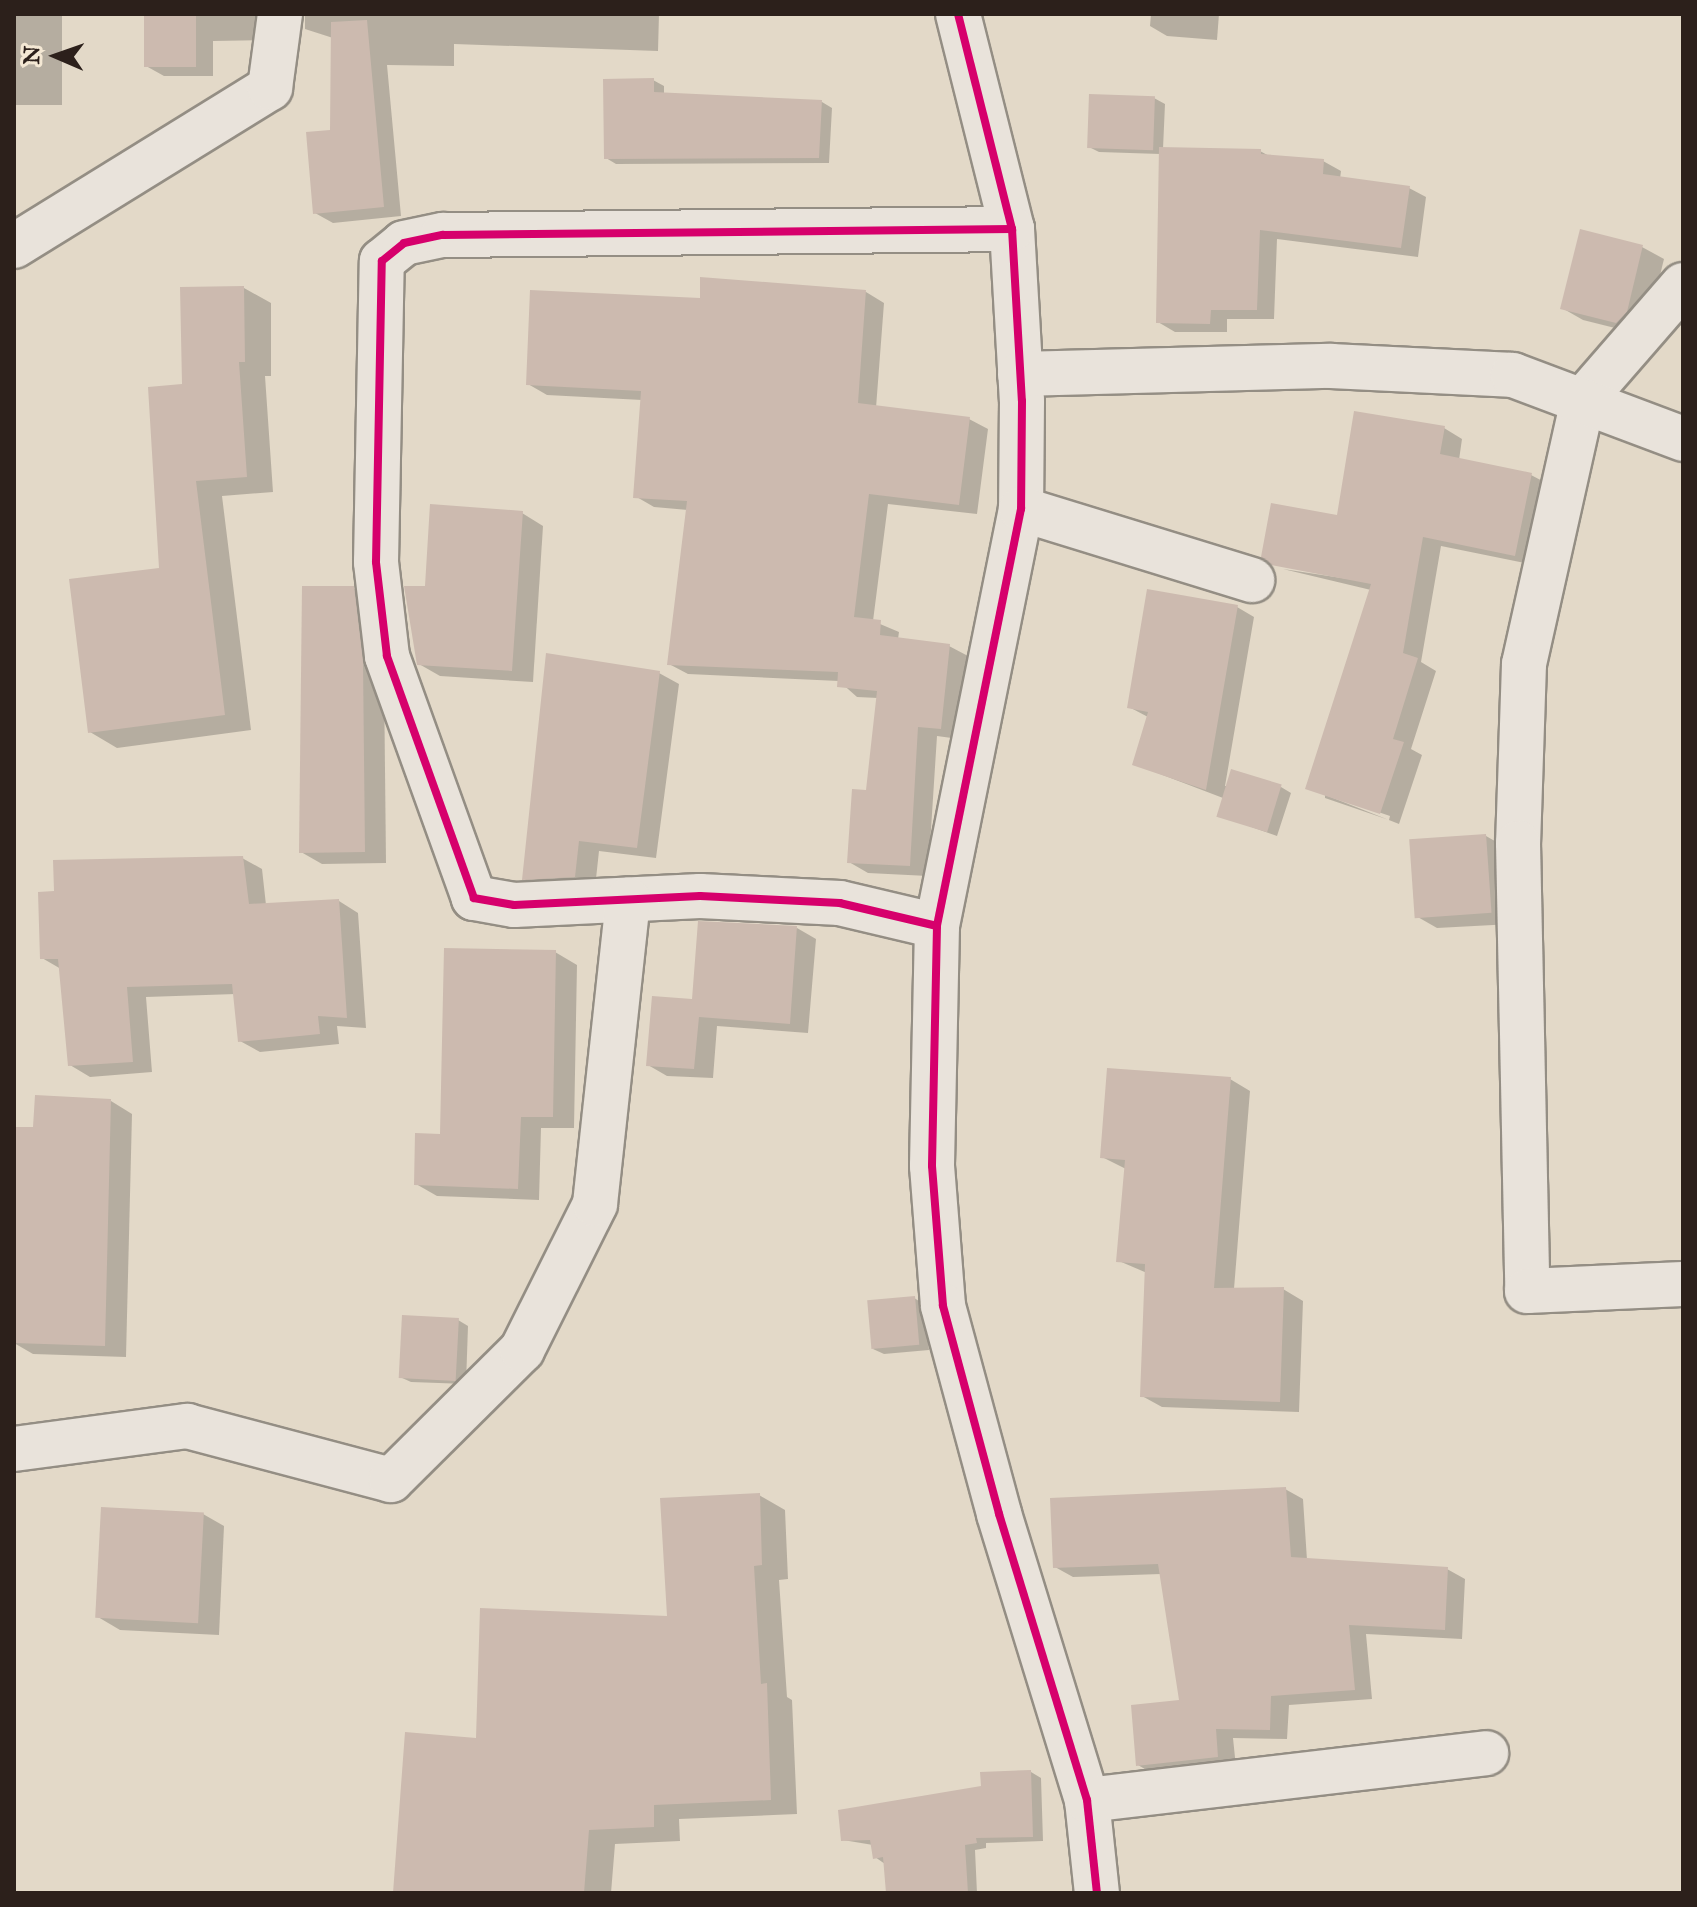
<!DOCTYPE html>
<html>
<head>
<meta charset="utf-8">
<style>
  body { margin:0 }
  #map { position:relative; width:1697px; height:1907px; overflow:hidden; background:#e3d9c8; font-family:"IM FELL Great Primer",serif }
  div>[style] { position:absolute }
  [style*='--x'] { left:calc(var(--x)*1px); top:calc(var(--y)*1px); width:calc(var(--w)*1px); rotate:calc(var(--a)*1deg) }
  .shadow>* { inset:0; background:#0003; transform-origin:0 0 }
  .building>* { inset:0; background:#ccbaaf; transform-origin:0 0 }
  .roads { filter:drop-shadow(2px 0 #948e84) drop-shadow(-2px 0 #948e84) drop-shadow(0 2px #948e84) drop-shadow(0 -2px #948e84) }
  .minor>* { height:44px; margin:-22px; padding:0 22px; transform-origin:22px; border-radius:22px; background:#e9e3db }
  .cycleway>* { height:8px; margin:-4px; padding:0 4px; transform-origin:4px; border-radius:4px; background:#d6006c }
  span { translate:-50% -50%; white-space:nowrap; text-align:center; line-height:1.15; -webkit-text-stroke:6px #f4e8d4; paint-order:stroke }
  .frame { position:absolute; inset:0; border:16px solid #2c201b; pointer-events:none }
  .north { position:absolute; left:16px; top:16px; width:80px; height:80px; -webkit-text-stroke:6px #f4e8d4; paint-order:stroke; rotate:272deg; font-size:22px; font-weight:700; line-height:32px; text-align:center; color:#2c201b }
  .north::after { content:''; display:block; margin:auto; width:28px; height:36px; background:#2c201b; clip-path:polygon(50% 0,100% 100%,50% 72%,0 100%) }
</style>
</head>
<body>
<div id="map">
  <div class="shadow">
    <i style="left:14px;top:14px;width:48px;height:91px"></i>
    <i style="clip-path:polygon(146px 14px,276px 14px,270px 40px,213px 41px,213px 76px,164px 76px,146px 66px)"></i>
    <i style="clip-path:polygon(305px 14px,659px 14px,658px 51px,454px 44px,454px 66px,387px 65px,401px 216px,333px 223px,315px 213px,332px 131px,333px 38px,305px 29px)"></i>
    <i style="clip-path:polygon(1151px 14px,1219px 14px,1217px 40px,1167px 36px,1150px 26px)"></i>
    <i style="clip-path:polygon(653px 80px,664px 86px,664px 95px,822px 102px,832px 108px,829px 163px,616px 164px,606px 158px)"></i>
    <i style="clip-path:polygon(1154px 98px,1165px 104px,1163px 149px,1260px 151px,1271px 157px,1323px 161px,1341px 171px,1340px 179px,1409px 188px,1426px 197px,1418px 257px,1277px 239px,1274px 319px,1227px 319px,1227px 332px,1175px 332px,1158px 322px,1160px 154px,1099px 152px,1089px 147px)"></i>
    <i style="clip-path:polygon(1642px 247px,1664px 259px,1648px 324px,1639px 334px,1583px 320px,1562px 308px)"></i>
    <i style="clip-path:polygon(244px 288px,271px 303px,271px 376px,265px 376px,273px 492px,222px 496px,251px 730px,117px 748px,90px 732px,161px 570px,184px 386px)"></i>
    <i style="clip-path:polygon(866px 292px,884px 303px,876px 408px,969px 419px,988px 429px,977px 514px,888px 504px,873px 621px,899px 632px,898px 639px,949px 646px,968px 656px,959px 739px,937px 736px,928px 876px,868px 873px,849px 862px,868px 792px,878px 698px,857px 697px,839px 681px,688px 674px,669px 664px,688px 510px,654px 507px,635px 496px,642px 400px,547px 395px,528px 384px,702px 300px)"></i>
    <i style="clip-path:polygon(evenodd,1444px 428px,1462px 439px,1459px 460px,1531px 475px,1550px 485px,1534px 565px,1441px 546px,1421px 662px,1436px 671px,1411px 749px,1422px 755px,1399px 824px,1308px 788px,1371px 590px,1283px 569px,1381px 584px,1273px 563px,1339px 517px,1444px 428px,1325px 794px,1390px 816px,1389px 820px,1325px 798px,1325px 794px)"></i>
    <i style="clip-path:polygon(522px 513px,543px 526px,533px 682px,440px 676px,419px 664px,426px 588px)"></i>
    <i style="clip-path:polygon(353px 588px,374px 600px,384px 675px,386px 863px,322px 864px,301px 852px)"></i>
    <i style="clip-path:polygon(1237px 607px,1254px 617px,1225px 786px,1281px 787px,1291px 793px,1277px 836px,1218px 815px,1223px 798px,1134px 764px,1148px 717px,1129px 707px)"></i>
    <i style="clip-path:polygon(659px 673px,679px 684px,656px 858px,599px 851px,595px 888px,544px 890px,524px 879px)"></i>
    <i style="clip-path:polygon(1486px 836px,1507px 848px,1512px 924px,1437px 928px,1416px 916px)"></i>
    <i style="clip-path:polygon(242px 858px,262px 869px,266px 905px,339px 901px,358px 913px,366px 1028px,337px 1026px,339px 1044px,260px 1052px,240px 1041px,236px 994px,146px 997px,152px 1072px,90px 1077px,70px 1065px,61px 969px,42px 958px)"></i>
    <i style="clip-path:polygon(797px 928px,816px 939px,808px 1033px,717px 1026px,713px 1078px,667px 1076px,648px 1065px,694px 1001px)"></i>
    <i style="clip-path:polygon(555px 952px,577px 965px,574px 1128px,541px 1128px,539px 1200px,437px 1196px,416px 1184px)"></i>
    <i style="clip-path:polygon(1230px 1079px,1250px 1091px,1234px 1289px,1283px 1289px,1303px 1301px,1299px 1412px,1162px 1407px,1142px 1396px,1147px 1273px,1119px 1261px,1126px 1169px,1102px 1157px)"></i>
    <i style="clip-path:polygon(111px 1101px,132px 1114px,126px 1357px,33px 1354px,14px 1343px,14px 1256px,35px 1129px)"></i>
    <i style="clip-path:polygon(914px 1298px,924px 1304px,929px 1350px,884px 1354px,873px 1349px)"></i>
    <i style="clip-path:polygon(458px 1320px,468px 1326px,466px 1384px,411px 1382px,400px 1377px)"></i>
    <i style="clip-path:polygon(1285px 1489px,1303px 1499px,1307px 1560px,1447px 1569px,1465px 1579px,1462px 1639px,1366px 1634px,1372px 1699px,1289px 1705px,1287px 1739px,1233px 1738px,1236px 1767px,1155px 1775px,1138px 1765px,1182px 1701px,1161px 1574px,1073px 1577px,1055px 1567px)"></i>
    <i style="clip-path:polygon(759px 1495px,785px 1510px,788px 1579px,779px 1580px,787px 1697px,792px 1700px,797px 1814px,679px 1819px,680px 1841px,615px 1844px,611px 1893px,395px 1893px,478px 1740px,669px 1618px)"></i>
    <i style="clip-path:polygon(203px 1514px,224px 1526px,219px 1635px,120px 1630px,98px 1617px)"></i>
    <i style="clip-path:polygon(1031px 1772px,1041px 1778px,1043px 1841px,986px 1843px,986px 1848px,975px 1850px,977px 1893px,888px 1893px,885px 1864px,875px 1857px,873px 1845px,843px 1840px)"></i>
  </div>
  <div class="building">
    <i style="left:144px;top:14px;width:52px;height:53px"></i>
    <i style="clip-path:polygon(367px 20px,384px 207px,313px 214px,306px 132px,330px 130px,331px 22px)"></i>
    <i style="clip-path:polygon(654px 78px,654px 92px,822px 100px,819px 158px,604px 159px,603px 79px)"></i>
    <i style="left:1089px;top:94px;width:66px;height:54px;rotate:2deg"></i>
    <i style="clip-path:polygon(1159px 147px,1261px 149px,1261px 154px,1324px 159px,1323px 174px,1410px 186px,1401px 248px,1260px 230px,1257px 310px,1211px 310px,1210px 324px,1156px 323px)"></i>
    <i style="clip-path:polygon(1580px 229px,1643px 245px,1627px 312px,1616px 323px,1560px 309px)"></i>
    <i style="clip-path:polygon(700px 277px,866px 290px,858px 403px,970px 417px,959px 505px,869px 494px,854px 617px,881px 620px,880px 635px,950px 644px,941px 729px,918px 727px,910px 866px,847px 863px,852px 789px,866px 790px,877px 691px,837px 687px,838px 672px,667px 665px,687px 501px,633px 498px,641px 391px,526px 385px,530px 290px,700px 298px)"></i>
    <i style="clip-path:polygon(244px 286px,245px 362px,239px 362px,247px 477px,196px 481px,225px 715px,88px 733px,69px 579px,159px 568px,148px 387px,182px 384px,180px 287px)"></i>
    <i style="clip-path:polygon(1354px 411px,1445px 426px,1440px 454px,1532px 473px,1515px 556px,1423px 537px,1403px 653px,1418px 658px,1393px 739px,1404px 742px,1380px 814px,1305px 789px,1371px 584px,1271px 565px,1261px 557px,1271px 503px,1337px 515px)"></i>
    <i style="clip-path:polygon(430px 504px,523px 511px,512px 671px,417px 665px,404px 586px,425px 586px)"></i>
    <i style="clip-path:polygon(302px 586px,354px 586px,363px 662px,365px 852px,299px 853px)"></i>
    <i style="clip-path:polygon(1147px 589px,1238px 605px,1206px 790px,1132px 765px,1148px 712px,1127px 708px)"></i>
    <i style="clip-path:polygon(546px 653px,660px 671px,637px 848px,579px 841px,575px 877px,522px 880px)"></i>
    <i style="left:1231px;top:769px;width:53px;height:50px;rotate:17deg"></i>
    <i style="left:1486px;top:834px;width:79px;height:77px;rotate:86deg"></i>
    <i style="clip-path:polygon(243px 856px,249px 904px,339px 899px,347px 1018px,318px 1016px,320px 1034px,238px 1042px,232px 984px,127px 987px,133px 1062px,68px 1066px,58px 959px,40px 959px,38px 892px,54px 891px,53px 860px)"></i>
    <i style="clip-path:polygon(698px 921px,797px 926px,790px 1024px,699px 1017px,694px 1069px,646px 1066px,652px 996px,692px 999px)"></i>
    <i style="clip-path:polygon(444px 948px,556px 950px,553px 1117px,521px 1117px,518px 1189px,414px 1185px,415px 1133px,440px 1134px)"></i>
    <i style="clip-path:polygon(1107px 1068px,1231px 1077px,1214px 1288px,1284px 1287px,1280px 1402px,1140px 1397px,1145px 1264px,1116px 1262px,1125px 1160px,1100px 1158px)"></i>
    <i style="clip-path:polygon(35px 1095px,111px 1099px,105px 1346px,14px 1343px,14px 1127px,33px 1127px)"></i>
    <i style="left:915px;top:1296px;width:49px;height:48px;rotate:85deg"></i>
    <i style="left:402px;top:1315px;width:57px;height:63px;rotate:3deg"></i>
    <i style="clip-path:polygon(1286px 1487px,1291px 1557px,1448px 1567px,1445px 1630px,1349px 1625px,1355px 1690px,1271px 1696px,1270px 1730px,1216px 1729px,1218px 1757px,1136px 1766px,1131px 1705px,1179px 1700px,1158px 1564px,1053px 1568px,1050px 1498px)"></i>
    <i style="clip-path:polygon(760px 1493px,762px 1565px,754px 1566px,761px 1684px,767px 1683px,771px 1800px,654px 1805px,654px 1827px,589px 1830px,584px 1893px,393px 1893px,405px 1732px,476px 1738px,480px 1608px,667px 1616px,660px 1498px)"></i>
    <i style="left:101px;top:1507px;width:103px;height:111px;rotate:3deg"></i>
    <i style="clip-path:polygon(1031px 1770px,1033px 1837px,976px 1838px,977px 1843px,965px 1845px,968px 1893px,886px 1893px,883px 1857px,873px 1859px,870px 1840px,841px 1841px,838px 1810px,981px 1786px,980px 1772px)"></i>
  </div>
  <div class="roads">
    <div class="minor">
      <i style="--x:958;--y:14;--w:222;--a:75.9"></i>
      <i style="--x:1012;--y:229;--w:172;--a:86.7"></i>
      <i style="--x:1022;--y:401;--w:108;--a:90.5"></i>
      <i style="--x:1021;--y:509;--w:425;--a:101.4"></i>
      <i style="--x:937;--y:926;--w:240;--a:91.2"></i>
      <i style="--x:932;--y:1166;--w:140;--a:85.5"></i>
      <i style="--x:943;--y:1306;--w:215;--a:74.9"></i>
      <i style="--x:999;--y:1514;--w:299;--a:72.9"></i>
      <i style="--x:1087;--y:1800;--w:94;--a:83.9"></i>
      <i style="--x:14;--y:246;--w:301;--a:-31.7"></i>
      <i style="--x:270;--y:88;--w:75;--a:-82.3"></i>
      <i style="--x:1683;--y:285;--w:152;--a:131"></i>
      <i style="--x:1583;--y:400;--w:271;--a:102.6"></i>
      <i style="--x:1524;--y:664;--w:179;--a:91.9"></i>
      <i style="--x:1518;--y:843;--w:448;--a:88.8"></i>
      <i style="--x:1527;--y:1291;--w:156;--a:-2.6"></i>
      <i style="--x:1020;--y:374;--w:311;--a:-1.5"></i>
      <i style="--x:1331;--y:366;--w:182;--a:2.8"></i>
      <i style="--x:1513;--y:375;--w:182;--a:20.6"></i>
      <i style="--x:1021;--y:509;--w:242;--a:17.1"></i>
      <i style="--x:937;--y:926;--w:100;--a:-166.7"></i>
      <i style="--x:840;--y:903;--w:140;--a:-177.1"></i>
      <i style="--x:700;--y:896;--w:186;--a:177.2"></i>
      <i style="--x:514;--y:905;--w:41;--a:-170.1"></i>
      <i style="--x:474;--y:898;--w:257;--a:-109.8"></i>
      <i style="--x:387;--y:656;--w:95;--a:-96.7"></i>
      <i style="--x:376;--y:562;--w:301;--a:-88.9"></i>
      <i style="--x:382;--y:261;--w:28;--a:-39"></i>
      <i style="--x:404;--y:243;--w:40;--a:-12"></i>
      <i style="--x:443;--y:235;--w:569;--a:-0.6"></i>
      <i style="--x:14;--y:1449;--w:175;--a:-7.6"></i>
      <i style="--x:187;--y:1426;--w:211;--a:14.8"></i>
      <i style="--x:391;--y:1480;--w:185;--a:-44.8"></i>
      <i style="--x:522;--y:1350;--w:163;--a:-63.4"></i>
      <i style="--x:595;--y:1204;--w:306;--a:-83.8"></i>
      <i style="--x:1087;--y:1800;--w:402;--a:-6.7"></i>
    </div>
  </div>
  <div class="cycleway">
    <i style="--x:958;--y:14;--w:222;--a:75.9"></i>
    <i style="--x:1012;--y:229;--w:172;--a:86.7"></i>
    <i style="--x:1022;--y:401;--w:108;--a:90.5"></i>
    <i style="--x:1021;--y:509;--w:425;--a:101.4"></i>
    <i style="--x:937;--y:926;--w:240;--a:91.2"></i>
    <i style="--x:932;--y:1166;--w:140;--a:85.5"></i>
    <i style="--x:943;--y:1306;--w:215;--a:74.9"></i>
    <i style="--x:999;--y:1514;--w:299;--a:72.9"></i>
    <i style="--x:1087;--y:1800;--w:94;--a:83.9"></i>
    <i style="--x:937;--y:926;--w:100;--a:-166.7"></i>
    <i style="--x:840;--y:903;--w:140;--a:-177.1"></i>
    <i style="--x:700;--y:896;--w:186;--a:177.2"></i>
    <i style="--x:514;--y:905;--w:41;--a:-170.1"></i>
    <i style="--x:474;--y:898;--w:257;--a:-109.8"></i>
    <i style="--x:387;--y:656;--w:95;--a:-96.7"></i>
    <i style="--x:376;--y:562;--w:301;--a:-88.9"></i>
    <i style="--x:382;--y:261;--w:28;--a:-39"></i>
    <i style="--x:404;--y:243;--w:40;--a:-12"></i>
    <i style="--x:443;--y:235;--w:569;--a:-0.6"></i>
  </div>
  <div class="frame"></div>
  <div class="north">N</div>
</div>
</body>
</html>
